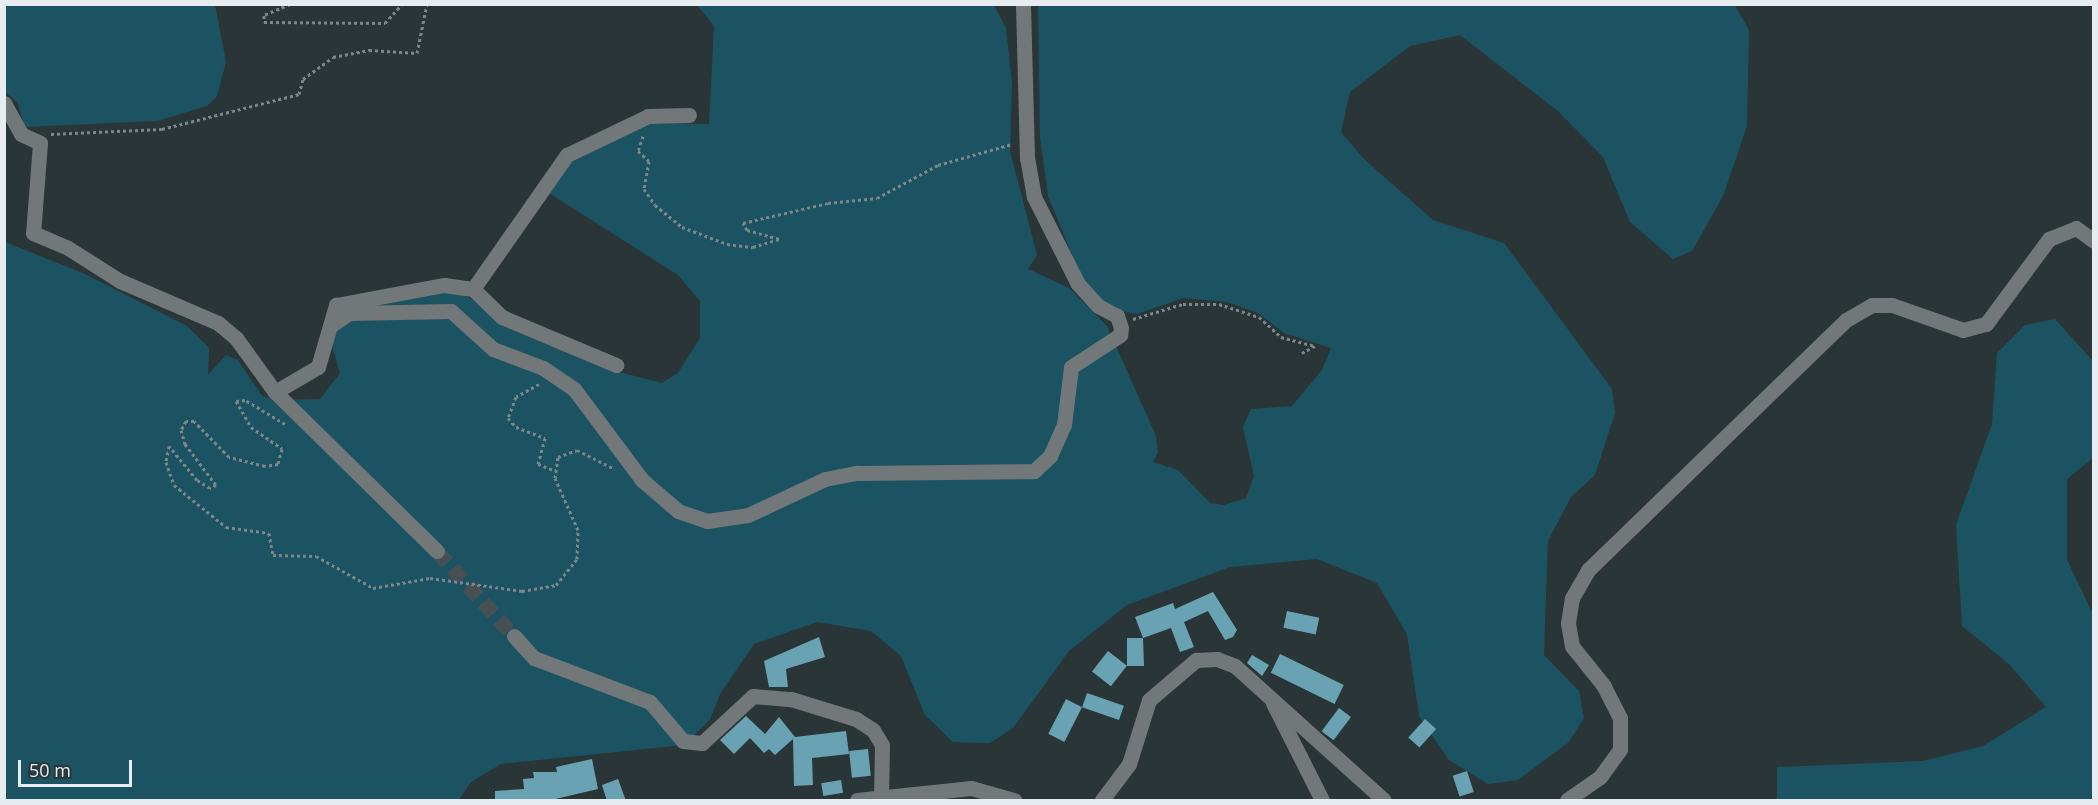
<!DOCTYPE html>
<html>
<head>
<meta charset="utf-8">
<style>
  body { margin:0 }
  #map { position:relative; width:2098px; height:805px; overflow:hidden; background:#2a3538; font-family:"Open Sans",sans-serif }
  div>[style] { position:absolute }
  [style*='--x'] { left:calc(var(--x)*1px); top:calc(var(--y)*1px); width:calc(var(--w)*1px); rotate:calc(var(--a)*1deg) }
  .green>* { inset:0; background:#1c5362 }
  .building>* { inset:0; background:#69a2b3; transform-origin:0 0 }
  .minor-tunnel>* { height:15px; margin-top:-7.5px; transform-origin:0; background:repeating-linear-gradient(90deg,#465053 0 15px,transparent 0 23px) }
  .path>* { height:3px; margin-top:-1.5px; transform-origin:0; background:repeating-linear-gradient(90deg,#7d8689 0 3px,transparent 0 6px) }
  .minor>* { height:15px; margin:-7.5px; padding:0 7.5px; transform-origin:7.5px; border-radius:7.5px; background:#727779 }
  .path-bridge>* { height:3px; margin-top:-1.5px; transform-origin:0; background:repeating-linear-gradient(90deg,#7d8689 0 3px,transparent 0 6px) }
  span { translate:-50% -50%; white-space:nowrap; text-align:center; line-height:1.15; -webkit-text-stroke:6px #2a3538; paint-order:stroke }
  .frame { position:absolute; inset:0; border:6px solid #e6ecef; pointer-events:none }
  .scale { position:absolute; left:18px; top:760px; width:114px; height:27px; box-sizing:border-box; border:3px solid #e6ecef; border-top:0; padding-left:8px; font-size:18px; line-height:21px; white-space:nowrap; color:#e6ecef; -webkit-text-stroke:4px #2a3538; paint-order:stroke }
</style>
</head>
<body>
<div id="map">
  <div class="green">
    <i style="clip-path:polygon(1734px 4px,1749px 30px,1747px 126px,1723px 196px,1692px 251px,1673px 259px,1630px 222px,1603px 157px,1558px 111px,1460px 35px,1410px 46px,1350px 92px,1341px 132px,1364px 159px,1433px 220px,1504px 243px,1612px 389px,1615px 413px,1595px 475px,1571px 497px,1548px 541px,1544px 655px,1579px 691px,1584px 718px,1569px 742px,1518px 780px,1488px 784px,1449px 760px,1419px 716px,1407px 634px,1377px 583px,1317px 559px,1230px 567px,1127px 605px,1069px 651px,1013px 728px,990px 743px,953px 742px,925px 715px,901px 656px,871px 631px,817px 622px,754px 644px,720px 694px,710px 720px,684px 745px,501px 764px,471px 782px,459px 800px,5px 800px,5px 242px,85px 274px,187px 326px,209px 348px,208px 375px,226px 355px,238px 360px,262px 396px,275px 400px,320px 399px,340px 373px,332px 346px,340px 309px,451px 289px,615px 371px,662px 383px,678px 373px,700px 338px,700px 301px,678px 275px,549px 193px,565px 166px,648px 123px,709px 124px,714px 26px,697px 5px,994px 5px,1006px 28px,1012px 84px,1010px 151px,1037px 255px,1028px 269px,1069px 288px,1107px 326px,1156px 436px,1158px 453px,1153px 462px,1178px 470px,1210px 503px,1224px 505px,1246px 498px,1254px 476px,1243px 427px,1251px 409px,1292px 406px,1322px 370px,1331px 348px,1284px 333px,1258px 313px,1227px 302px,1184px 298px,1137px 314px,1121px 311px,1101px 301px,1082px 279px,1048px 196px,1040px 137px,1038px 5px)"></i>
    <i style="clip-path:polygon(5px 5px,215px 5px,226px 62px,217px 96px,207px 106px,157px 121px,25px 127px,17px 102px,5px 92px)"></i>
    <i style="clip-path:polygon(2055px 319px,2093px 361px,2093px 458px,2067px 479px,2067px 560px,2093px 614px,2093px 800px,1777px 800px,1777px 767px,1923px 761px,1983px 746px,2046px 707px,2009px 664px,1962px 626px,1956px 525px,1992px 424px,1997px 353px,2025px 325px)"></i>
  </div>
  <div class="building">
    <i style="clip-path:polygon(1213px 592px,1237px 630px,1233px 637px,1225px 640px,1208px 611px,1184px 622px,1194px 647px,1180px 652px,1171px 628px,1143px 638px,1144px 666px,1127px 666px,1127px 638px,1143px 638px,1135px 617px,1173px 603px,1175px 609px)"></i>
    <i style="left:1287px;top:611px;width:33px;height:17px;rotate:12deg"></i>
    <i style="clip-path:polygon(819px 637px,825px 657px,786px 669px,788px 687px,769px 687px,764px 661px)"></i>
    <i style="left:1108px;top:651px;width:24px;height:26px;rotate:38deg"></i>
    <i style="left:1280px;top:654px;width:71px;height:21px;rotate:26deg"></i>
    <i style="clip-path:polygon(1252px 655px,1269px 665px,1262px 676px,1247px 663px)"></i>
    <i style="left:1087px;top:693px;width:39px;height:15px;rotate:19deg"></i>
    <i style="left:1066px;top:699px;width:18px;height:39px;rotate:27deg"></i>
    <i style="left:1339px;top:708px;width:15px;height:29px;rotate:37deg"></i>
    <i style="clip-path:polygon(746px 716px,765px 734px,779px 717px,795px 737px,846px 731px,849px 754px,812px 758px,813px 785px,794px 786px,793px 739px,775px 755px,769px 749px,764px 753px,750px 738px,734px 754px,720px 740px)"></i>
    <i style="left:1425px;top:719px;width:15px;height:25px;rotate:42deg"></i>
    <i style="left:868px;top:749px;width:27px;height:19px;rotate:84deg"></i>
    <i style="clip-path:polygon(592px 759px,598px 789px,547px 801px,495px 801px,495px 791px,524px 789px,523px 779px,534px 778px,533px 772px,557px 772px,556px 767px)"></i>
    <i style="left:1467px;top:771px;width:22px;height:15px;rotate:72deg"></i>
    <i style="clip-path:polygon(618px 779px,626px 801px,607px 801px,602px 785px)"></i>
    <i style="left:841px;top:780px;width:13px;height:20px;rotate:81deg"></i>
  </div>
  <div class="minor-tunnel">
    <i style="--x:437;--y:551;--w:115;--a:47.8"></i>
  </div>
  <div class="path">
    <i style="--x:290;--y:4;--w:28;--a:157"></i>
    <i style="--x:264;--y:15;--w:7;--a:90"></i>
    <i style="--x:264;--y:22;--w:121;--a:0.5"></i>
    <i style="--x:385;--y:23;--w:25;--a:-48"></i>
    <i style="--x:51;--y:134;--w:111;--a:-2.6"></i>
    <i style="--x:162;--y:129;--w:141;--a:-14.3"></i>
    <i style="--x:299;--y:94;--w:16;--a:-75"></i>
    <i style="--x:303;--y:79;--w:37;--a:-36"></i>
    <i style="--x:333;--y:57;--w:37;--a:-11"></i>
    <i style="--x:369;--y:50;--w:48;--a:3.6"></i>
    <i style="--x:417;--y:53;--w:50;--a:-78.5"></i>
    <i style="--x:643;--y:136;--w:16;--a:108"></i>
    <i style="--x:638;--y:151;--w:15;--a:42"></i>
    <i style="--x:649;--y:161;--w:28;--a:100"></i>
    <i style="--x:644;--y:189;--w:19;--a:55"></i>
    <i style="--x:655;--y:205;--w:35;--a:39"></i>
    <i style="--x:682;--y:227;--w:48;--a:20.7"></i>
    <i style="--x:727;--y:244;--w:26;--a:7"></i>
    <i style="--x:753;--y:247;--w:27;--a:-17"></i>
    <i style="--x:779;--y:239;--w:33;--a:-164"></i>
    <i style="--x:747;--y:230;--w:8;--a:-120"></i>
    <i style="--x:743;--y:223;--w:87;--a:-13.2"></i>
    <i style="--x:828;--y:203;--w:49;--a:-5.8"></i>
    <i style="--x:877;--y:198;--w:69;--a:-28.4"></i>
    <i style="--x:938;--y:165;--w:77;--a:-15.8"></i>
    <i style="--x:1133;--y:319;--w:52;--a:-16.7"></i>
    <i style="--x:1183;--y:304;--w:36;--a:0"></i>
    <i style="--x:1219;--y:304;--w:42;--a:18"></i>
    <i style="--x:1259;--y:317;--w:30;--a:42"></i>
    <i style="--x:1281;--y:337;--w:35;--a:15"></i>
    <i style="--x:1315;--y:346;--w:15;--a:152"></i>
    <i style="--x:539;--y:384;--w:26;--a:151"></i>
    <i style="--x:516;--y:397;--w:22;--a:111"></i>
    <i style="--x:508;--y:418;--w:12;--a:48"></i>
    <i style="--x:516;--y:427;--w:31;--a:21"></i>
    <i style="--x:545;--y:438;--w:27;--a:105"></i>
    <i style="--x:538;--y:464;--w:17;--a:21"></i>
    <i style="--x:285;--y:424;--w:47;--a:-149"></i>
    <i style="--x:245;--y:400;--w:9;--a:174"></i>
    <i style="--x:236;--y:401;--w:30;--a:60"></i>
    <i style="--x:251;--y:427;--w:38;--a:35"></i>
    <i style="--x:282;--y:449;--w:16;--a:105"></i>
    <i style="--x:278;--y:464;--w:13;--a:171"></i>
    <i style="--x:265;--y:466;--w:37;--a:-166"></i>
    <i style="--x:229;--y:457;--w:50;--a:-134.2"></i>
    <i style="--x:194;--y:421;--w:8;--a:180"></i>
    <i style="--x:186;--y:421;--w:10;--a:119"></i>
    <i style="--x:181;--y:430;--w:15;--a:74"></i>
    <i style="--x:185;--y:444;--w:51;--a:52.9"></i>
    <i style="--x:216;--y:485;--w:7;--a:153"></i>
    <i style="--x:210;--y:488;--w:15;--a:-148"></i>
    <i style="--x:197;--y:480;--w:44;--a:-129.5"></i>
    <i style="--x:169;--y:446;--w:16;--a:101"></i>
    <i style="--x:166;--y:462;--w:24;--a:71"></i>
    <i style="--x:174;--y:485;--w:67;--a:38.9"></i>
    <i style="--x:226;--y:527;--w:43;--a:7.9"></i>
    <i style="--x:269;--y:533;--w:22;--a:80"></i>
    <i style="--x:273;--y:555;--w:43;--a:1.3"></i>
    <i style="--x:316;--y:556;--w:65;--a:29.3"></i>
    <i style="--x:373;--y:588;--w:58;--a:-10"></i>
    <i style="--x:522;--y:591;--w:35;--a:-10"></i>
    <i style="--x:556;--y:585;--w:33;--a:-51"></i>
    <i style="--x:577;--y:559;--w:29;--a:-88"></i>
    <i style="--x:578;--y:530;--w:57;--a:-113.9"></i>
    <i style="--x:555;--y:478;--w:21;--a:-82"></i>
    <i style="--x:558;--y:457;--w:20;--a:-20"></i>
    <i style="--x:577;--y:450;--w:42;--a:26.6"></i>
  </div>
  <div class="minor">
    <i style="--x:4;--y:103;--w:35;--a:61"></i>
    <i style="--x:21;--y:134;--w:21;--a:25"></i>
    <i style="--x:40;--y:143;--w:90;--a:94.4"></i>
    <i style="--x:33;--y:233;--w:38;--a:23"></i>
    <i style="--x:68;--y:248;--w:62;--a:32.4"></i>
    <i style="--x:120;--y:281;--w:107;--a:23.2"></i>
    <i style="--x:218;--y:323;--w:23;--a:40"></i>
    <i style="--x:236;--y:338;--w:67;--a:54.2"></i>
    <i style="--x:275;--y:392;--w:50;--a:-30.2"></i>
    <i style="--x:318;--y:367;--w:65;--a:-73.8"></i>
    <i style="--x:336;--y:305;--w:110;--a:-10.5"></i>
    <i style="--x:444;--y:285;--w:29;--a:8"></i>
    <i style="--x:473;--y:289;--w:40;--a:44"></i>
    <i style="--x:502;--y:317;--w:124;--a:22.8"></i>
    <i style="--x:473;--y:289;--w:164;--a:-55"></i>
    <i style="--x:567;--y:155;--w:90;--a:-25.7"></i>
    <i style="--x:648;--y:116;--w:41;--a:-1.4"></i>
    <i style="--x:330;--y:326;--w:23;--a:-34"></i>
    <i style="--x:349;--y:313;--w:102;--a:-1.1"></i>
    <i style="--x:451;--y:311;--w:57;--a:42.1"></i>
    <i style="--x:493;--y:349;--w:53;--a:20.8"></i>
    <i style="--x:543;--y:368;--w:37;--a:34"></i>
    <i style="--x:574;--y:389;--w:114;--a:53.2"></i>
    <i style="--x:642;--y:480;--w:48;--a:40.7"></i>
    <i style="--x:678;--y:511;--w:31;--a:19"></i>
    <i style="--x:707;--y:521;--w:41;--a:-8.3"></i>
    <i style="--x:748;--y:515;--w:85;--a:-25.1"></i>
    <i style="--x:825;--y:479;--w:33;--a:-11"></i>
    <i style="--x:857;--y:473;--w:177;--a:-0.6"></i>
    <i style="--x:1034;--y:471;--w:22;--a:-43"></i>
    <i style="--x:1050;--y:456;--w:34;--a:-66"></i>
    <i style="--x:1064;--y:425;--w:58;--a:-83.1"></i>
    <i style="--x:1071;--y:367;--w:59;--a:-33.1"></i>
    <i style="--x:1120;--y:335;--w:7;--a:-82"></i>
    <i style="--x:1121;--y:328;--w:13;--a:-108"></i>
    <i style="--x:1117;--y:316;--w:21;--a:-152"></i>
    <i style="--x:1098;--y:306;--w:30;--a:-132"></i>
    <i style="--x:1078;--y:284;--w:97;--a:-116.8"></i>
    <i style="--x:1034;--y:197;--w:40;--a:-100"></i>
    <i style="--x:1027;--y:158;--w:154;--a:-91.5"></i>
    <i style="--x:275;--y:392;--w:227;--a:44.5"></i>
    <i style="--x:514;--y:636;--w:30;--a:48"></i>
    <i style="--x:534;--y:658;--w:124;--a:20.8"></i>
    <i style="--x:650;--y:702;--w:51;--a:49.8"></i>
    <i style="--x:683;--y:741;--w:19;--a:6"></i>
    <i style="--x:702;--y:743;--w:69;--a:-42.7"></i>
    <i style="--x:753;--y:696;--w:38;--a:5"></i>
    <i style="--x:791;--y:699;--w:68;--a:17.1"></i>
    <i style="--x:856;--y:719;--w:20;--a:33"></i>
    <i style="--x:873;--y:730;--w:17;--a:59"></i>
    <i style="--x:882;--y:745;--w:53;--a:91.1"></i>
    <i style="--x:1273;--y:703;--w:109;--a:63.2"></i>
    <i style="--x:857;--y:800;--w:115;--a:-6"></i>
    <i style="--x:971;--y:788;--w:45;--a:15.6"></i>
    <i style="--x:1102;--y:800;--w:45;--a:-53.1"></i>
    <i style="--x:1129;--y:764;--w:67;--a:-72.6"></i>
    <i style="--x:1149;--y:700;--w:62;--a:-40.4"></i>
    <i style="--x:1196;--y:660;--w:21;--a:-3"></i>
    <i style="--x:1217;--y:659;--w:19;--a:21"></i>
    <i style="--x:1235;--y:666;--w:200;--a:42"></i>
    <i style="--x:1567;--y:800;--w:40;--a:-34.9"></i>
    <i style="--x:1600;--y:777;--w:34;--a:-54"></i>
    <i style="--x:1620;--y:749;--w:31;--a:-90"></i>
    <i style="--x:1620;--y:718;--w:36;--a:-117"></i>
    <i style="--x:1604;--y:686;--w:51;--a:-128.7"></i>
    <i style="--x:1572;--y:646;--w:23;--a:-100"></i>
    <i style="--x:1568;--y:623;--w:25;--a:-81"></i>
    <i style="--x:1572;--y:598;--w:32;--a:-60"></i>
    <i style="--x:1588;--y:570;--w:359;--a:-44.1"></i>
    <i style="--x:1846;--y:320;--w:30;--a:-30"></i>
    <i style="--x:1872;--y:305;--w:20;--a:0"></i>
    <i style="--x:1892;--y:305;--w:75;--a:19.4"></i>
    <i style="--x:1963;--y:330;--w:24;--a:-15"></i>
    <i style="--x:1986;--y:324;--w:106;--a:-53.5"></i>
    <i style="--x:2049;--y:239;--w:29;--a:-22"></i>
    <i style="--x:2076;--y:228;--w:22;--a:36"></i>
  </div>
  <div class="path-bridge">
    <i style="--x:430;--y:578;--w:93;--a:8"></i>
  </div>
  <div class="frame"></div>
  <div class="scale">50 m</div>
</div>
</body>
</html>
